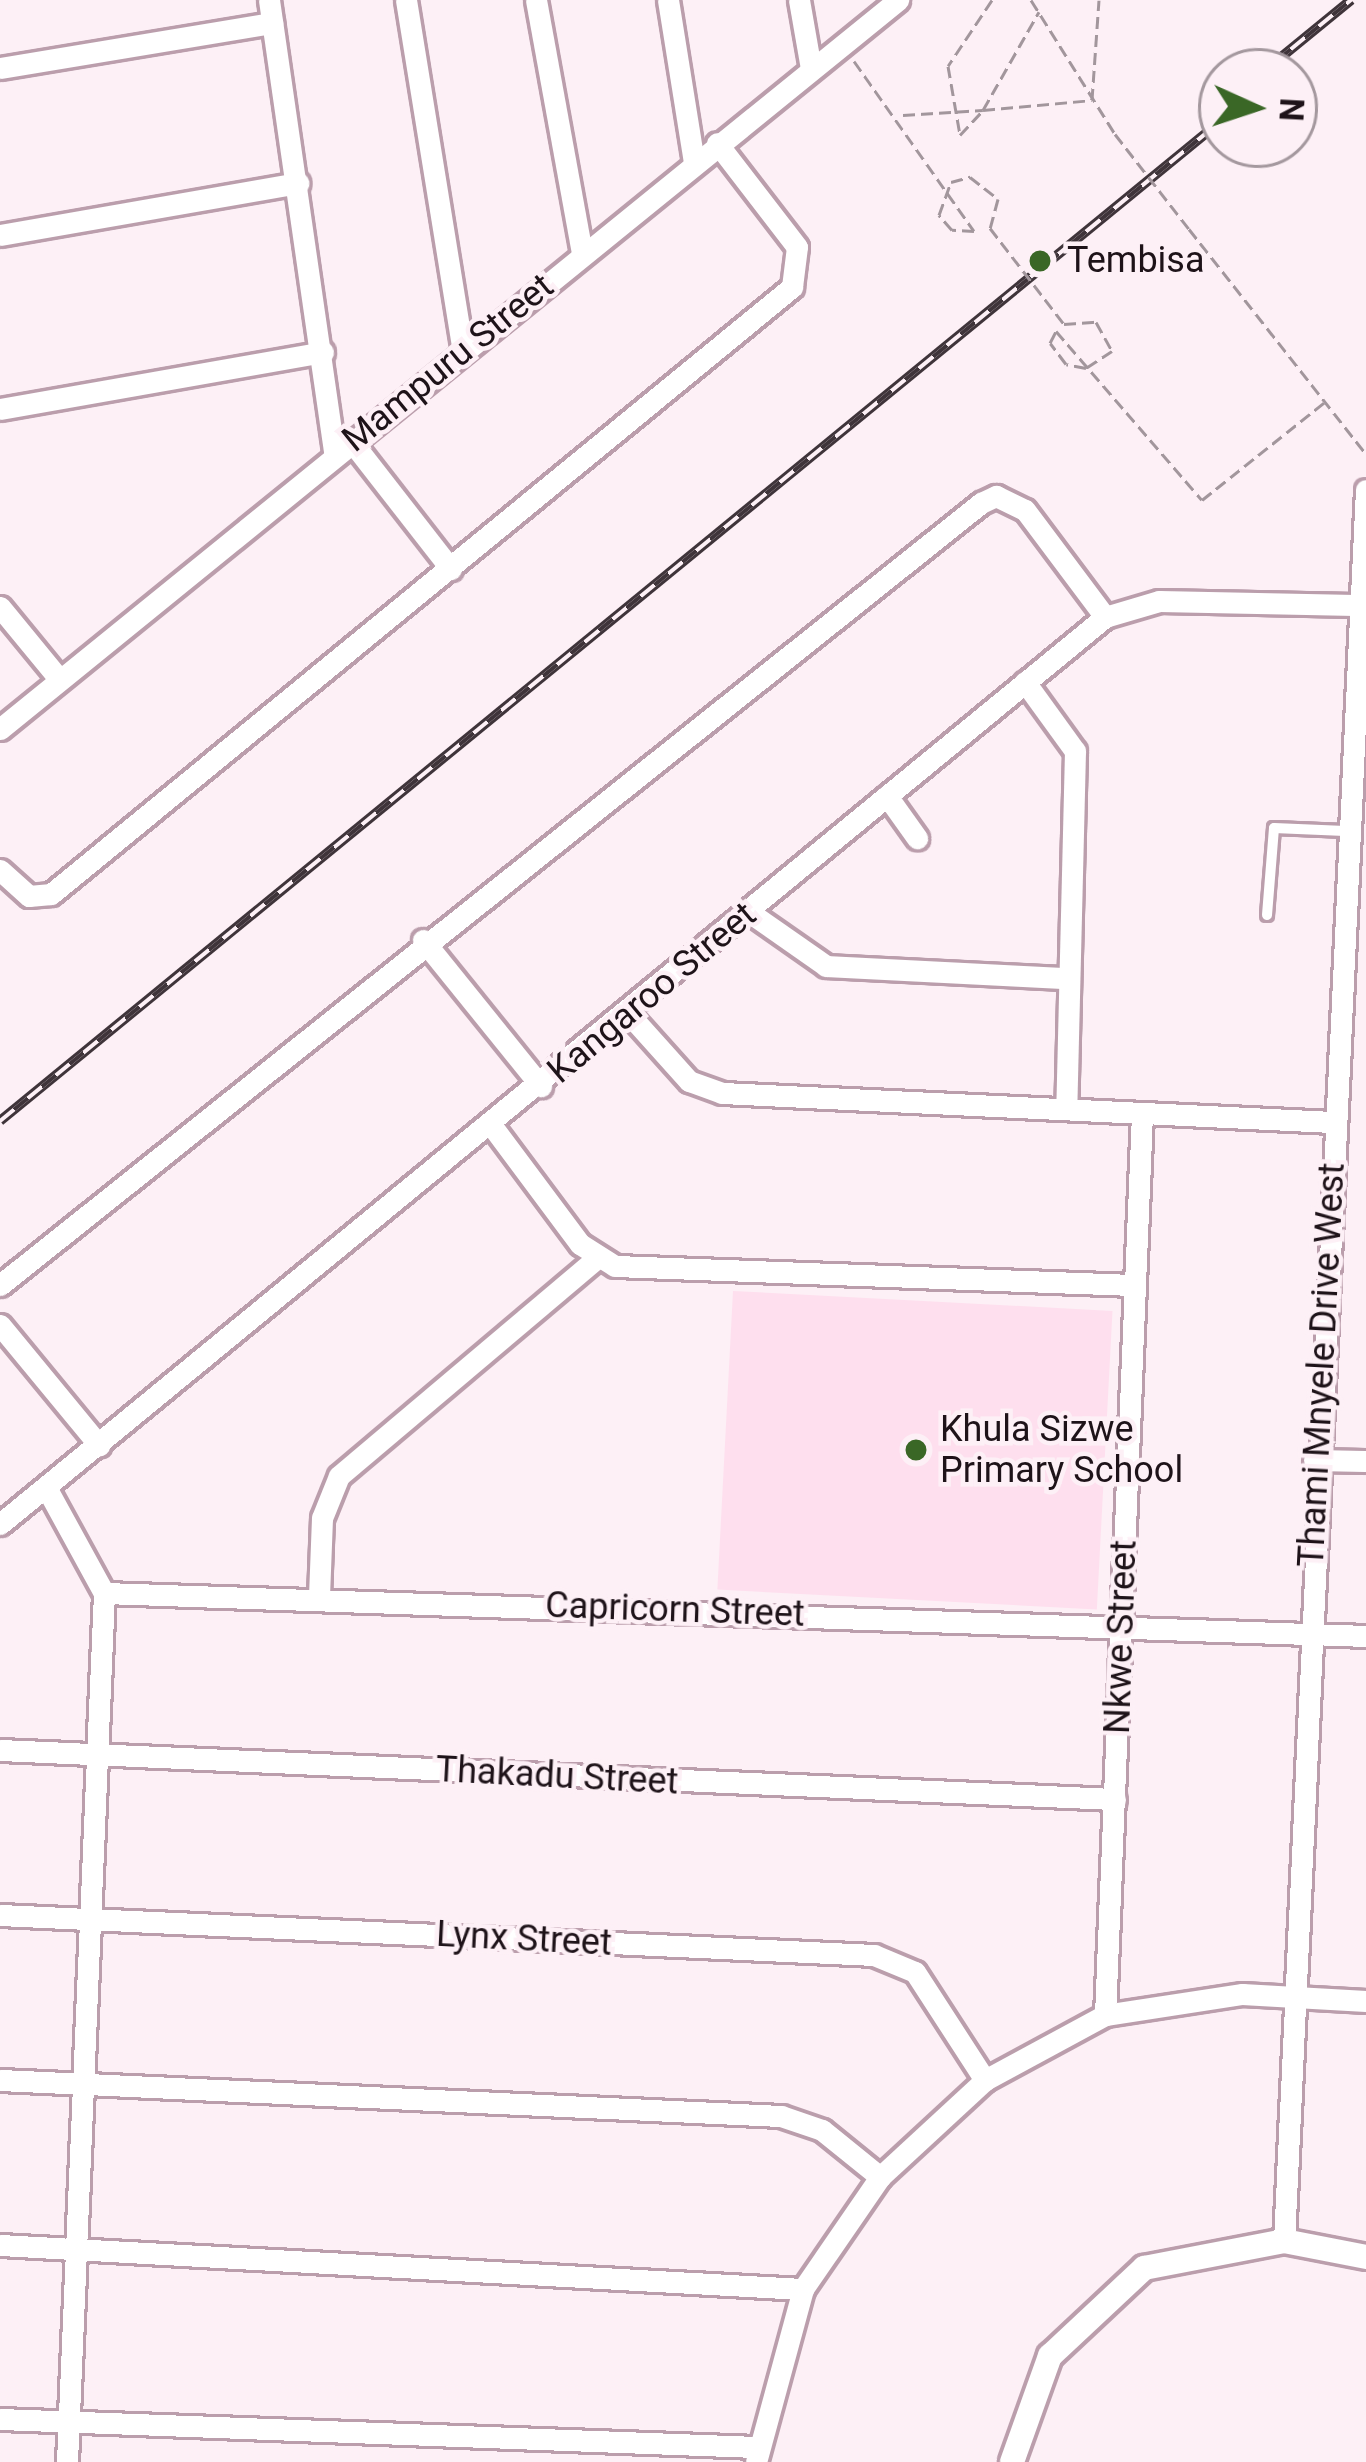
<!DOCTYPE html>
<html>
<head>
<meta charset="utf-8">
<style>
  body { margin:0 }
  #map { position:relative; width:1366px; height:2462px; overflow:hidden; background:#fdf0f6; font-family:Roboto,sans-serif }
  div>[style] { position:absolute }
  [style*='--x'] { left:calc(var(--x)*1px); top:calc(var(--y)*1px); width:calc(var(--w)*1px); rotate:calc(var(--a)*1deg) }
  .built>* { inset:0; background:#fedfee; transform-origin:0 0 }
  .path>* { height:3px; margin-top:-1.5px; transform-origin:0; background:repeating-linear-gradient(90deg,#a2969c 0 12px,transparent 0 18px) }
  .roads { filter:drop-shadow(3px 0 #bb9eac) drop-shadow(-3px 0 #bb9eac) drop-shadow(0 3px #bb9eac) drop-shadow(0 -3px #bb9eac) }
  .service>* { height:10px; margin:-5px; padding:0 5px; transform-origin:5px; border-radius:5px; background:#fff }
  .minor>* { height:21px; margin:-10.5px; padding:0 10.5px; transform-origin:10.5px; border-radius:10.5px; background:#fff }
  .tertiary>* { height:24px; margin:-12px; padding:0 12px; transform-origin:12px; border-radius:12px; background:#fff }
  .rail>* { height:10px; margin-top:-5px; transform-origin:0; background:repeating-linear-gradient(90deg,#fdf0f6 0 18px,#3f343a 0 36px); box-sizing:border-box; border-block:3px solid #3f343a }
  .path-bridge>* { height:3px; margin-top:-1.5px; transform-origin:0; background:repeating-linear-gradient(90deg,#a2969c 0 12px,transparent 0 18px) }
  .dots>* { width:33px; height:33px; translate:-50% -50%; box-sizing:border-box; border:6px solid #fdf0f6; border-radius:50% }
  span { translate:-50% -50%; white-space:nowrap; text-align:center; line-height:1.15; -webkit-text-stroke:9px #fdf0f6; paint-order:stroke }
  .poi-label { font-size:36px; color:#1e1319 }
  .left { translate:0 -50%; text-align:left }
  .street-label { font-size:36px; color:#1e1319 }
  .north { position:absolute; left:1198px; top:48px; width:120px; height:120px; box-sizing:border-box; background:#fdf0f6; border:3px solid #a4989e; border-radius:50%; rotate:93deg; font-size:33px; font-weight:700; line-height:48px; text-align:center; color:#1e1319 }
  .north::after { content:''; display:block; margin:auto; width:42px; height:54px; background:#3a6726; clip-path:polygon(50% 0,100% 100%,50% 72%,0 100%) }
</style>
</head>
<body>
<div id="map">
  <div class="built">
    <i style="left:733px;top:1291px;width:380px;height:299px;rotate:3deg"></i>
  </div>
  <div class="path">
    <i style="--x:992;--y:0;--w:79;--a:123.7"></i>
    <i style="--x:948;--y:66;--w:70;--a:80.1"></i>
    <i style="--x:960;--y:135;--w:34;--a:-47"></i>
    <i style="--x:983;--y:110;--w:109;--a:-5.2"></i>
    <i style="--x:1092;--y:100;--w:100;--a:-86"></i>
    <i style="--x:1031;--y:0;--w:158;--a:57.9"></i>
    <i style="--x:854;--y:61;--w:208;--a:54.8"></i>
    <i style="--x:903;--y:115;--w:80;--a:-3.6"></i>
    <i style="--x:983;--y:110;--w:113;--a:-60.3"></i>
    <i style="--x:1189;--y:229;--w:286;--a:51.8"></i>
    <i style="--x:1056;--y:331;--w:223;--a:49.2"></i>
    <i style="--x:1202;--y:500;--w:159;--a:-38.6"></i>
  </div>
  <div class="roads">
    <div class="service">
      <i style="--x:1267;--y:915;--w:87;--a:-85.4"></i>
      <i style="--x:1274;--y:828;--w:71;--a:2.4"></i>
    </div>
    <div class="minor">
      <i style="--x:269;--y:0;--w:461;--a:81.8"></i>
      <i style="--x:406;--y:0;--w:356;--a:80.8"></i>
      <i style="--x:536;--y:0;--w:257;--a:79.7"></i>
      <i style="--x:668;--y:0;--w:164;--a:80.9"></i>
      <i style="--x:799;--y:0;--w:70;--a:80.1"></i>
      <i style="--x:0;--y:68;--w:276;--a:-9.4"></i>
      <i style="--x:0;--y:235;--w:303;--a:-9.9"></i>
      <i style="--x:0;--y:409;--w:328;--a:-10"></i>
      <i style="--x:352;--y:442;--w:161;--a:52.1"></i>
      <i style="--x:0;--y:607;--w:94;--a:50.6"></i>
      <i style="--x:1025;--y:682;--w:85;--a:54.1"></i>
      <i style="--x:1075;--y:751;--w:357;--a:91.4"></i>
      <i style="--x:0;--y:729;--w:1157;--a:-39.07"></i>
      <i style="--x:887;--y:796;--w:52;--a:54.5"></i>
      <i style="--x:0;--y:870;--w:39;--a:42"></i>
      <i style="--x:29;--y:896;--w:22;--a:-5"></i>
      <i style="--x:51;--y:894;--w:958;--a:-39.32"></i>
      <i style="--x:792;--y:287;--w:40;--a:-82.9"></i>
      <i style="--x:797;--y:247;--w:131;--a:-127.6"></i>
      <i style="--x:749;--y:912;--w:94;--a:35"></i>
      <i style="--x:826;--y:966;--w:241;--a:2.9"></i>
      <i style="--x:423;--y:940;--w:188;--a:51.1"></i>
      <i style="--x:627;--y:1012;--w:93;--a:48.1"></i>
      <i style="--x:689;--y:1081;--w:35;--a:20"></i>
      <i style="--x:722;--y:1093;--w:612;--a:2.72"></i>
      <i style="--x:492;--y:1126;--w:147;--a:53.3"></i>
      <i style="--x:580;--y:1244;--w:41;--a:32.2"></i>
      <i style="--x:615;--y:1266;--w:519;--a:2.1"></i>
      <i style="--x:0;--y:1285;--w:1255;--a:-38.56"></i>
      <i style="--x:981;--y:503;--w:17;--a:-25"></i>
      <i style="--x:996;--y:496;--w:32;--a:26"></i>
      <i style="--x:1025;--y:510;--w:134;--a:53.2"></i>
      <i style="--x:0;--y:1325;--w:156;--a:50.5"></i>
      <i style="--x:1314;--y:1460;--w:52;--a:1.1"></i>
      <i style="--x:47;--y:1489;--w:119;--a:61.3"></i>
      <i style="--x:104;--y:1593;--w:870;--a:92.44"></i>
      <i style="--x:0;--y:1524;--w:1430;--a:-39.38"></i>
      <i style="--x:1105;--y:617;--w:56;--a:-16.5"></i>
      <i style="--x:1159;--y:601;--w:196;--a:1.2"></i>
      <i style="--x:104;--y:1593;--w:1263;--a:1.95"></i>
      <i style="--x:319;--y:1596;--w:78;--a:-87.8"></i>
      <i style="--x:322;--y:1518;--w:45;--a:-68"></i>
      <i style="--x:339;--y:1476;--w:335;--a:-40.2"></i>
      <i style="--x:0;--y:1750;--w:1116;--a:2.52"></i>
      <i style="--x:0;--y:1915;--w:875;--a:2.62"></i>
      <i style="--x:874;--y:1955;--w:44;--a:22.5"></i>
      <i style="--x:915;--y:1972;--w:129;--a:57.1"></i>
      <i style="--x:1105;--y:2015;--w:902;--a:-87.65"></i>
      <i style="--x:0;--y:2080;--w:782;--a:2.64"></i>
      <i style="--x:781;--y:2116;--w:43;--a:18.9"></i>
      <i style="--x:822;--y:2130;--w:75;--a:39"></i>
      <i style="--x:1284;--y:2241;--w:1753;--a:-87.32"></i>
      <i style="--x:0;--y:2245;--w:804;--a:3.14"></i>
      <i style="--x:0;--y:2419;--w:757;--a:2.12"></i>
      <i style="--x:756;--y:2462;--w:179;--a:-74.8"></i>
      <i style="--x:803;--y:2289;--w:136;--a:-55.5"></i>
      <i style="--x:880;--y:2177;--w:143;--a:-42.7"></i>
      <i style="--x:985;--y:2080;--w:136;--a:-28.4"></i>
      <i style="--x:1105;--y:2015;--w:139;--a:-8.7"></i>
      <i style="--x:1242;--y:1994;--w:124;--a:3.2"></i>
    </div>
    <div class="tertiary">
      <i style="--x:1012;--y:2462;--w:113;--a:-70.3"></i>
      <i style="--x:1050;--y:2356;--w:129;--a:-43.1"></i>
      <i style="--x:1144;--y:2268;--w:143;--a:-10.9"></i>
      <i style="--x:1284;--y:2241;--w:84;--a:11"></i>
    </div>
  </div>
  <div class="rail">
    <i style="--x:1263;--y:72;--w:114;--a:-39.3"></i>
    <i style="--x:0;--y:1121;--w:1580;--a:-39.32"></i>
  </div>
  <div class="path-bridge">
    <i style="--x:1115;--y:134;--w:120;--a:52.1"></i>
    <i style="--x:974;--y:231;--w:22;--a:-177"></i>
    <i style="--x:952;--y:230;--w:20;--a:-131"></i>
    <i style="--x:939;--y:215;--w:35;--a:-70"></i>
    <i style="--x:951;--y:182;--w:20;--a:-15"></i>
    <i style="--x:970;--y:177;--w:36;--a:38"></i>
    <i style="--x:998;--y:199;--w:30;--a:105"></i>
    <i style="--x:990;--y:228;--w:121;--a:52.4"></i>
    <i style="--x:1064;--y:324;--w:32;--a:-4"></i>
    <i style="--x:1096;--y:322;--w:33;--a:61"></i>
    <i style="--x:1112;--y:351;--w:31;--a:147"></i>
    <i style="--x:1086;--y:368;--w:20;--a:-169"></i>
    <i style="--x:1066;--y:364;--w:26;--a:-127"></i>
    <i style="--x:1050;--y:343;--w:13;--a:-63"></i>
  </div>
  <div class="dots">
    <i style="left:1040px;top:261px;background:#3a6726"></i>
    <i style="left:916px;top:1450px;background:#3a6726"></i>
  </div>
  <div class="poi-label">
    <span class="left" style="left:1067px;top:261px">Tembisa</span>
    <span class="left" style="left:940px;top:1450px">Khula Sizwe<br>Primary School</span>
  </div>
  <div class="street-label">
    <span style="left:448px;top:363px;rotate:-39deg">Mampuru Street</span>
    <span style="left:652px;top:993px;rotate:-40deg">Kangaroo Street</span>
    <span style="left:1322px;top:1365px;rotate:-87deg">Thami Mnyele Drive West</span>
    <span style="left:675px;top:1610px;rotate:2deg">Capricorn Street</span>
    <span style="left:1121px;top:1637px;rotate:-88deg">Nkwe Street</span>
    <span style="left:557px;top:1776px;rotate:3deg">Thakadu Street</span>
    <span style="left:524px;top:1939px;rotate:3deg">Lynx Street</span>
  </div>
  <div class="north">N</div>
</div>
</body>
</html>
